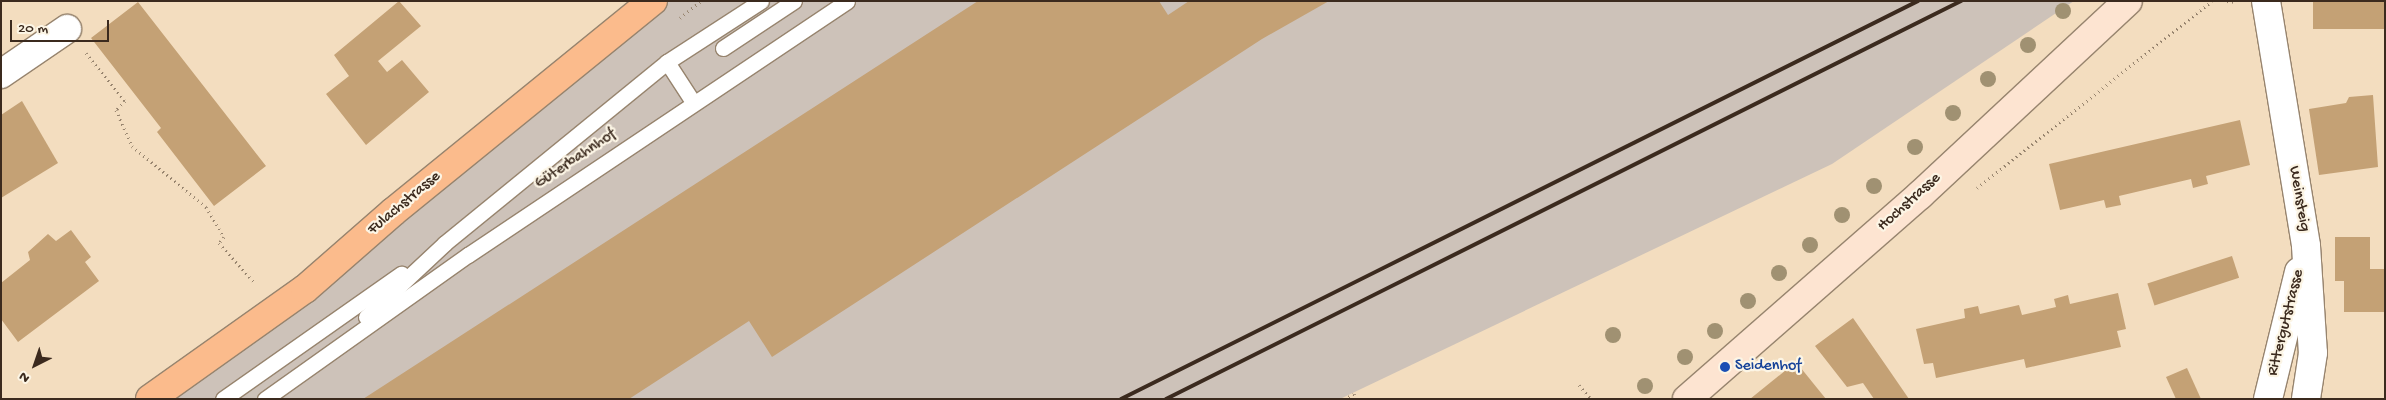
<!DOCTYPE html>
<html>
<head>
<meta charset="utf-8">
<style>
  body { margin:0 }
  #map { position:relative; width:2386px; height:400px; overflow:hidden; background:#f3ddbf; font-family:"Gochi Hand",sans-serif }
  div>[style] { position:absolute }
  [style*='--x'] { left:calc(var(--x)*1px); top:calc(var(--y)*1px); width:calc(var(--w)*1px); rotate:calc(var(--a)*1deg) }
  .industrial>* { inset:0; background:#cdc2b9 }
  .building>* { inset:0; background:#c4a175; transform-origin:0 0 }
  .path>* { height:3px; margin-top:-1.5px; transform-origin:0; background:repeating-linear-gradient(90deg,#97846e 0 1px,transparent 0 5px) }
  .roads { filter:drop-shadow(1px 0 #97846e) drop-shadow(-1px 0 #97846e) drop-shadow(0 1px #97846e) drop-shadow(0 -1px #97846e) }
  .lane>* { height:15px; margin:-7.5px; padding:0 7.5px; transform-origin:7.5px; border-radius:7.5px; background:#fff }
  .street>* { height:28px; margin:-14px; padding:0 14px; transform-origin:14px; border-radius:14px; background:#fff }
  .secondary>* { height:28px; margin:-14px; padding:0 14px; transform-origin:14px; border-radius:14px; background:#fde4d1 }
  .primary>* { height:28px; margin:-14px; padding:0 14px; transform-origin:14px; border-radius:14px; background:#fbbb8c }
  .rail>* { height:4px; margin:-2px; padding:0 2px; transform-origin:2px; border-radius:2px; background:#3b2a1e }
  .trees>* { width:16px; height:16px; margin:-8px; border-radius:50%; background:#a09172 }
  .dots>* { width:14px; height:14px; translate:-50% -50%; box-sizing:border-box; border:2px solid #fcf5e5; border-radius:50% }
  span { translate:-50% -50%; white-space:nowrap; text-align:center; line-height:1.15; -webkit-text-stroke:4.5px #fcf5e5; paint-order:stroke }
  .street-label { font-size:16px; color:#3b2a1e }
  .transit-label { font-size:16px; color:#164399 }
  .left { translate:0 -50%; text-align:left }
  .frame { position:absolute; inset:0; border:2px solid #3b2a1e; pointer-events:none }
  .north { position:absolute; left:10px; top:340px; width:50px; height:50px; -webkit-text-stroke:4px #fcf5e5; paint-order:stroke; rotate:221deg; font-size:14px; font-weight:700; line-height:20px; text-align:center; color:#3b2a1e }
  .north::after { content:''; display:block; margin:auto; width:18px; height:22px; background:#3b2a1e; clip-path:polygon(50% 0,100% 100%,50% 72%,0 100%) }
  .scale { position:absolute; left:10px; top:20px; width:99px; height:22px; box-sizing:border-box; border:2px solid #3b2a1e; border-top:0; padding-left:6px; font-size:15px; line-height:18px; white-space:nowrap; color:#3b2a1e; -webkit-text-stroke:4px #fcf5e5; paint-order:stroke }
</style>
</head>
<body>
<div id="map">
  <div class="industrial">
    <i style="clip-path:polygon(653px 1px,2074px 1px,1832px 164px,1340px 399px,150px 399px)"></i>
  </div>
  <div class="building">
    <i style="clip-path:polygon(399px 1px,421px 26px,378px 61px,387px 72px,402px 60px,429px 92px,366px 145px,326px 94px,349px 76px,334px 55px)"></i>
    <i style="clip-path:polygon(978px 1px,1159px 1px,1168px 15px,1189px 1px,1329px 1px,1262px 39px,772px 357px,749px 321px,629px 399px,363px 399px)"></i>
    <i style="left:2313px;top:1px;width:71px;height:28px"></i>
    <i style="clip-path:polygon(138px 2px,266px 166px,214px 206px,157px 132px,161px 128px,91px 38px)"></i>
    <i style="clip-path:polygon(2373px 95px,2378px 167px,2319px 175px,2309px 109px,2346px 103px,2349px 97px)"></i>
    <i style="clip-path:polygon(22px 101px,58px 163px,1px 198px,1px 115px)"></i>
    <i style="clip-path:polygon(2240px 120px,2250px 165px,2206px 176px,2208px 184px,2193px 188px,2191px 179px,2119px 196px,2121px 205px,2106px 208px,2104px 200px,2060px 210px,2049px 164px)"></i>
    <i style="clip-path:polygon(71px 230px,91px 257px,85px 262px,99px 281px,18px 342px,1px 319px,1px 283px,30px 260px,28px 252px,48px 234px,56px 241px)"></i>
    <i style="clip-path:polygon(2335px 237px,2370px 237px,2370px 269px,2385px 269px,2385px 312px,2344px 312px,2344px 281px,2335px 281px)"></i>
    <i style="left:2232px;top:256px;width:23px;height:89px;rotate:72deg"></i>
    <i style="clip-path:polygon(2118px 293px,2126px 329px,2117px 331px,2121px 347px,2026px 368px,2024px 359px,1936px 378px,1933px 363px,1924px 364px,1916px 329px,1965px 318px,1964px 309px,1978px 306px,1980px 314px,2019px 305px,2022px 315px,2056px 307px,2054px 299px,2068px 295px,2070px 304px)"></i>
    <i style="clip-path:polygon(1853px 318px,1887px 367px,1909px 399px,1874px 399px,1863px 383px,1847px 387px,1815px 346px)"></i>
    <i style="clip-path:polygon(1796px 362px,1826px 399px,1750px 399px)"></i>
    <i style="clip-path:polygon(2187px 368px,2201px 399px,2176px 399px,2166px 377px)"></i>
  </div>
  <div class="path">
    <i style="--x:2227;--y:1;--w:9;--a:6"></i>
    <i style="--x:680;--y:18;--w:27;--a:-39"></i>
    <i style="--x:86;--y:53;--w:62;--a:50.9"></i>
    <i style="--x:125;--y:101;--w:13;--a:135"></i>
    <i style="--x:116;--y:110;--w:39;--a:66"></i>
    <i style="--x:132;--y:146;--w:96;--a:39.5"></i>
    <i style="--x:206;--y:207;--w:35;--a:59"></i>
    <i style="--x:224;--y:237;--w:8;--a:130"></i>
    <i style="--x:219;--y:243;--w:52;--a:48.1"></i>
    <i style="--x:1977;--y:188;--w:300;--a:-38.5"></i>
    <i style="--x:1579;--y:385;--w:18;--a:49"></i>
    <i style="--x:1344;--y:399;--w:11;--a:-27"></i>
    <i style="--x:1354;--y:394;--w:6;--a:59"></i>
  </div>
  <div class="roads">
    <div class="lane">
      <i style="--x:723;--y:48;--w:85;--a:-33.5"></i>
      <i style="--x:667;--y:62;--w:48;--a:57"></i>
      <i style="--x:366;--y:317;--w:108;--a:-43.1"></i>
      <i style="--x:445;--y:243;--w:286;--a:-39.2"></i>
      <i style="--x:667;--y:62;--w:112;--a:-33"></i>
      <i style="--x:223;--y:399;--w:218;--a:-35.1"></i>
      <i style="--x:265;--y:399;--w:249;--a:-35.4"></i>
      <i style="--x:468;--y:255;--w:456;--a:-33.8"></i>
    </div>
    <div class="street">
      <i style="--x:2266;--y:1;--w:248;--a:80.7"></i>
      <i style="--x:2306;--y:246;--w:107;--a:86.3"></i>
      <i style="--x:2313;--y:353;--w:47;--a:98.7"></i>
      <i style="--x:1;--y:74;--w:80;--a:-34.3"></i>
      <i style="--x:2268;--y:399;--w:131;--a:-76.3"></i>
    </div>
    <div class="secondary">
      <i style="--x:1687;--y:399;--w:310;--a:-41.2"></i>
      <i style="--x:1920;--y:195;--w:284;--a:-43"></i>
    </div>
    <div class="primary">
      <i style="--x:150;--y:399;--w:190;--a:-35.4"></i>
      <i style="--x:305;--y:289;--w:117;--a:-41.2"></i>
      <i style="--x:393;--y:212;--w:335;--a:-39.1"></i>
    </div>
  </div>
  <div class="rail">
    <i style="--x:1121;--y:399;--w:891;--a:-26.54"></i>
    <i style="--x:1166;--y:399;--w:889;--a:-26.59"></i>
  </div>
  <div class="trees">
    <i style="left:2063px;top:11px"></i>
    <i style="left:2028px;top:45px"></i>
    <i style="left:1988px;top:79px"></i>
    <i style="left:1953px;top:113px"></i>
    <i style="left:1915px;top:147px"></i>
    <i style="left:1874px;top:186px"></i>
    <i style="left:1842px;top:215px"></i>
    <i style="left:1810px;top:245px"></i>
    <i style="left:1779px;top:273px"></i>
    <i style="left:1748px;top:301px"></i>
    <i style="left:1715px;top:331px"></i>
    <i style="left:1613px;top:335px"></i>
    <i style="left:1685px;top:357px"></i>
    <i style="left:1645px;top:386px"></i>
  </div>
  <div class="dots">
    <i style="left:1725px;top:367px;background:#1a4fb4"></i>
  </div>
  <div class="street-label">
    <span style="left:576px;top:160px;rotate:-34deg">Güterbahnhof</span>
    <span style="left:2298px;top:199px;rotate:80deg">Weinsteig</span>
    <span style="left:1910px;top:203px;rotate:-42deg">Hochstrasse</span>
    <span style="left:405px;top:204px;rotate:-40deg">Fulachstrasse</span>
    <span style="left:2287px;top:323px;rotate:-76deg">Rittergutstrasse</span>
  </div>
  <div class="transit-label">
    <span class="left" style="left:1735px;top:367px">Seidenhof</span>
  </div>
  <div class="frame"></div>
  <div class="north">N</div>
  <div class="scale">20 m</div>
</div>
</body>
</html>
